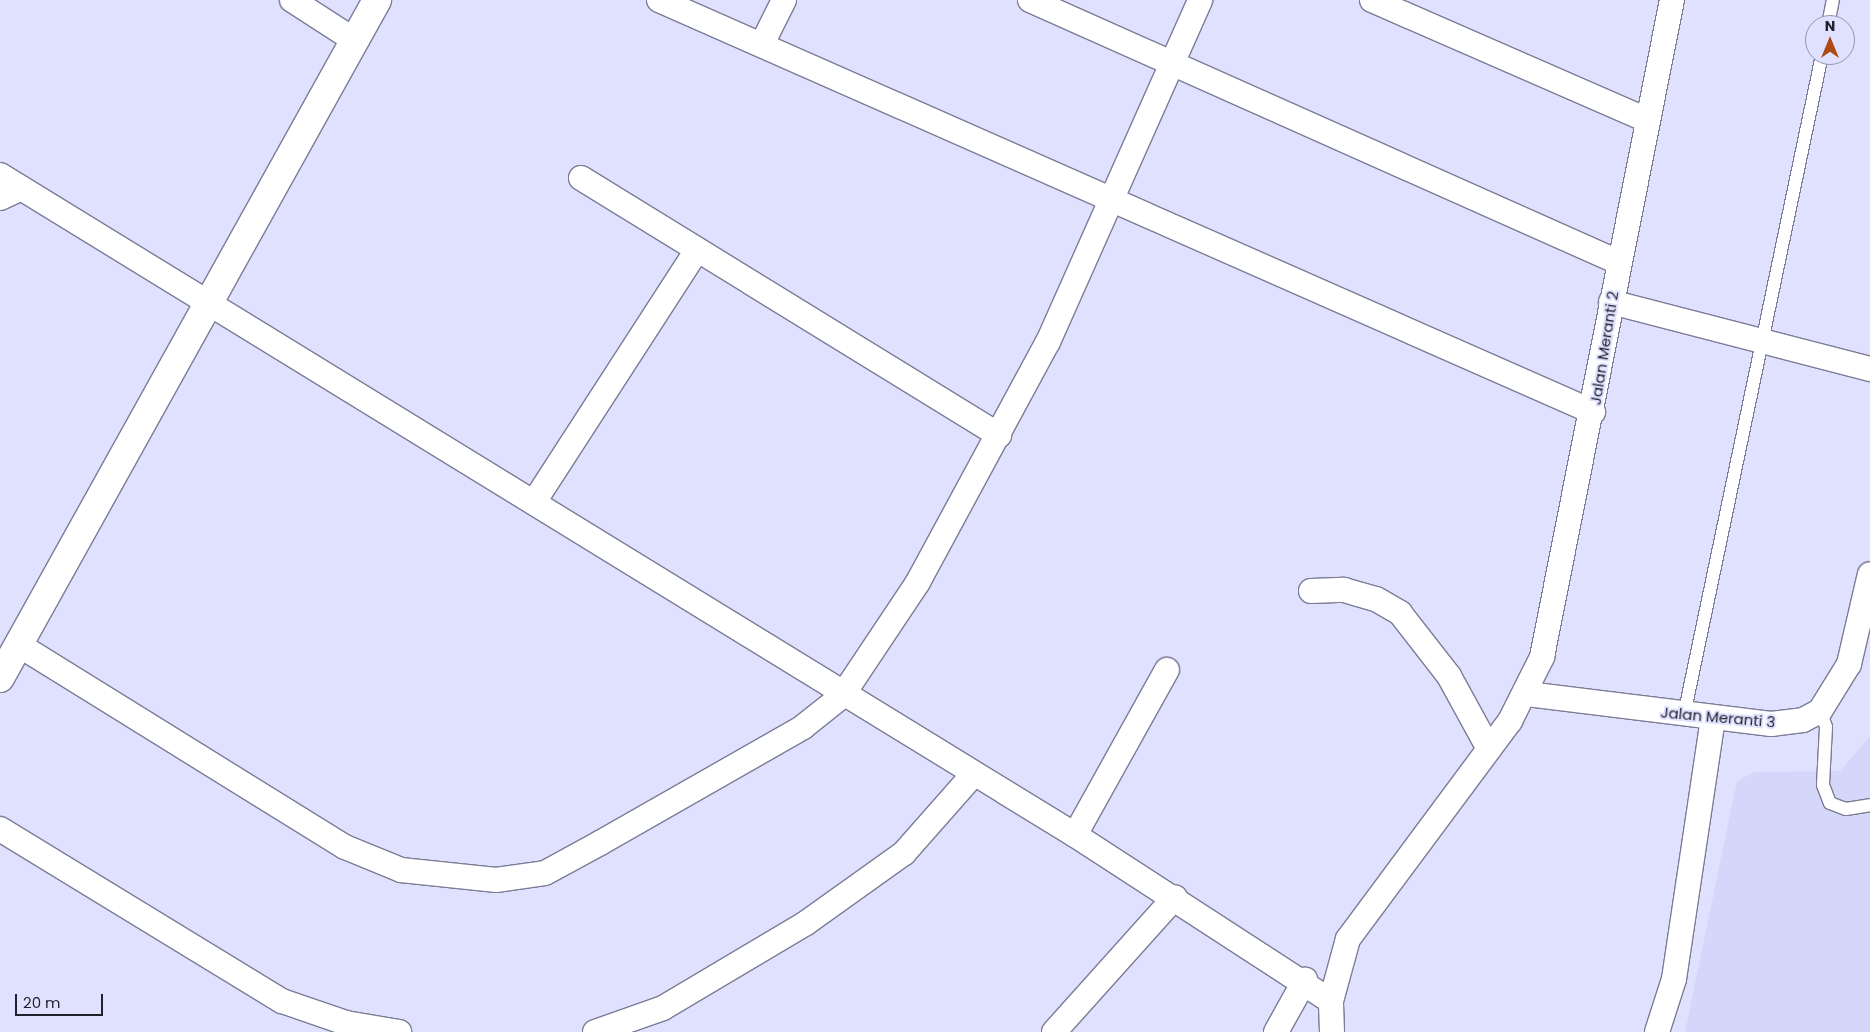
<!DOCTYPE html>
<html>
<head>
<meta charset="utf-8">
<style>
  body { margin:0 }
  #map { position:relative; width:1870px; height:1032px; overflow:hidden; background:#e0e1ff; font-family:Poppins,sans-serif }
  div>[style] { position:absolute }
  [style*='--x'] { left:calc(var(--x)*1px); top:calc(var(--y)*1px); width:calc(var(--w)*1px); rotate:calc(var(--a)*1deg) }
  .built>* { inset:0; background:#d4d6fa }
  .roads { filter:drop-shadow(1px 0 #7b7c96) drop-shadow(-1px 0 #7b7c96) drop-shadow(0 1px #7b7c96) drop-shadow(0 -1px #7b7c96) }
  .lane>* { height:12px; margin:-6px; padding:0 6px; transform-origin:6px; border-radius:6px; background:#fff }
  .street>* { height:24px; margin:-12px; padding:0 12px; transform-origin:12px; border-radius:12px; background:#fff }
  .secondary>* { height:28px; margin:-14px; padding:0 14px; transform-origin:14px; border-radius:14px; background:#fff }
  span { translate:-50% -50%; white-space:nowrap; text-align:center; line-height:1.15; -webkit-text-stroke:4px #e0e1ff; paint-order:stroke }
  .street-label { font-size:15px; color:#22222d }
  .north { position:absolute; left:1805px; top:15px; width:50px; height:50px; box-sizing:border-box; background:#e0e1ff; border:1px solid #9495ab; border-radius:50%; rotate:0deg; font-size:14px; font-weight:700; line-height:20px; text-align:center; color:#22222d }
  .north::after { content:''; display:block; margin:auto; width:18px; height:22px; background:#ae4b14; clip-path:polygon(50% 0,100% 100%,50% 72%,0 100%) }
  .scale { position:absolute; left:15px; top:994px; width:88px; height:22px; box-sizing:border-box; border:2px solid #22222d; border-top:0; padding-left:6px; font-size:15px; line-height:18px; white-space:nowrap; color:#22222d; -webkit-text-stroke:4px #e0e1ff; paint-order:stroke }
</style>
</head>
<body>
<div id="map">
  <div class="built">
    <i style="clip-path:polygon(1870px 736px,1870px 1032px,1685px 1032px,1737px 781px,1755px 772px,1840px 771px)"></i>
  </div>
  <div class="roads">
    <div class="lane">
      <i style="--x:1828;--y:25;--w:25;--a:-79"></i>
      <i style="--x:1820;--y:711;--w:17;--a:69"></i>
      <i style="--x:1826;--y:727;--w:58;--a:93"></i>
      <i style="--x:1823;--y:785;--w:19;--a:69"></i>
      <i style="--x:1830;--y:803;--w:17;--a:21"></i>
      <i style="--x:1846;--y:809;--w:24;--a:-9"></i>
      <i style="--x:1684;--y:715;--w:674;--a:-78.19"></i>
    </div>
    <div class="street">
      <i style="--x:292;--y:0;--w:74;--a:32.8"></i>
      <i style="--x:659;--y:0;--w:1021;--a:23.8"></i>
      <i style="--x:1030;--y:0;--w:644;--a:24.02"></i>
      <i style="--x:1372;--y:0;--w:300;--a:23.6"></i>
      <i style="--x:762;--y:44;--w:49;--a:-63.4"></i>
      <i style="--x:0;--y:175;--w:1261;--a:31.55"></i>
      <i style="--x:1075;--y:835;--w:305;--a:33"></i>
      <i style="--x:581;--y:178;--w:491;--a:31.6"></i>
      <i style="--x:0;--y:198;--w:23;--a:-25"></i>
      <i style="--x:1611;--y:302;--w:268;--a:14.5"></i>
      <i style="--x:534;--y:502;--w:298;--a:-57.1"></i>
      <i style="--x:1311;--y:591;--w:33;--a:-2"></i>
      <i style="--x:1344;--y:590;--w:33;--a:16"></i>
      <i style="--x:1376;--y:599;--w:28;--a:30"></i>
      <i style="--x:1400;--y:613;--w:80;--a:52.1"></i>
      <i style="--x:1449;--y:676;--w:83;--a:61.3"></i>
      <i style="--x:19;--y:645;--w:384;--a:31.8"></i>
      <i style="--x:345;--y:847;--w:61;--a:22.3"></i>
      <i style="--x:401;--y:870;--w:96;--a:6"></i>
      <i style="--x:496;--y:880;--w:49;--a:-8.1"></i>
      <i style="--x:545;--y:873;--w:63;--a:-28.6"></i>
      <i style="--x:600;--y:843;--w:234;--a:-29.7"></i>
      <i style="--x:803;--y:727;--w:50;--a:-38.5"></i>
      <i style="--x:842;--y:696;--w:137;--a:-56.3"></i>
      <i style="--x:918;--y:582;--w:273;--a:-61.6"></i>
      <i style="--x:1048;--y:342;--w:374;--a:-66"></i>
      <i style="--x:1527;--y:694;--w:246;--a:7"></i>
      <i style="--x:1771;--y:724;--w:32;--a:-7"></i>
      <i style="--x:1803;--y:720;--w:19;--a:-28"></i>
      <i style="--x:1820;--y:711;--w:55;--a:-58.3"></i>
      <i style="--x:1849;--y:664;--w:92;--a:-76.9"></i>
      <i style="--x:0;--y:829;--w:330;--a:31.4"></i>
      <i style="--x:282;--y:1001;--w:68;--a:19"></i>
      <i style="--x:346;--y:1023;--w:54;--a:9.6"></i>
      <i style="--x:1075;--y:835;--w:189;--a:-60.9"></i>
      <i style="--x:595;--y:1032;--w:72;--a:-19.4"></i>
      <i style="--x:663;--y:1008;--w:166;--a:-30.7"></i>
      <i style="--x:806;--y:923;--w:120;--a:-35.5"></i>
      <i style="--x:904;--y:853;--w:103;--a:-48.6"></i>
      <i style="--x:1054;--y:1032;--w:181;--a:-48.1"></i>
      <i style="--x:1276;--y:1032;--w:60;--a:-60.9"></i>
      <i style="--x:1332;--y:1032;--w:31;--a:-92"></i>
      <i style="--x:1331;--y:1001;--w:64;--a:-74.7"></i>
      <i style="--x:1348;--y:939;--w:272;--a:-53.4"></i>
      <i style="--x:1510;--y:721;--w:72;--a:-63.4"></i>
      <i style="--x:1542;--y:657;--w:670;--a:-78.81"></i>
      <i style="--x:1657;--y:1032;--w:56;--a:-72.2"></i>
      <i style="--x:1674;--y:979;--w:264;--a:-81.5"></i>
    </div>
    <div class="secondary">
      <i style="--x:0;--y:678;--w:776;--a:-60.92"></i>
    </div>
  </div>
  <div class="street-label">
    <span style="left:1604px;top:348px;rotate:-81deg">Jalan Meranti 2</span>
    <span style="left:1718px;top:717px;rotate:5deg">Jalan Meranti 3</span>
  </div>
  <div class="north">N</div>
  <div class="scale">20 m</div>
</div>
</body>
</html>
